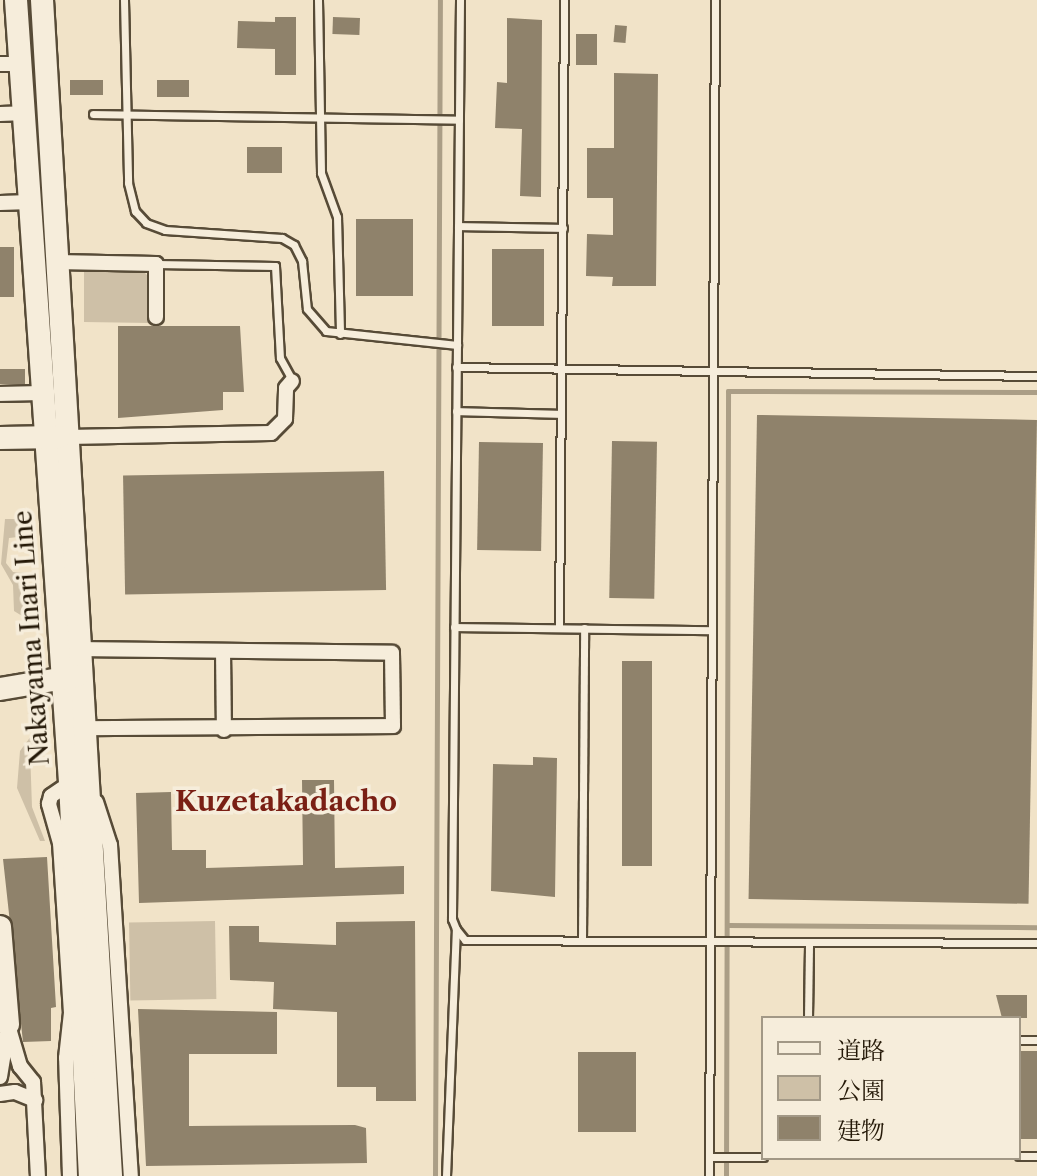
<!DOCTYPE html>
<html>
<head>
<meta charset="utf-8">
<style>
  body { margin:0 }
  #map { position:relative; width:1037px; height:1176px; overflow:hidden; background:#f1e3c8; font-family:"Libre Caslon Text","Noto Serif JP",serif }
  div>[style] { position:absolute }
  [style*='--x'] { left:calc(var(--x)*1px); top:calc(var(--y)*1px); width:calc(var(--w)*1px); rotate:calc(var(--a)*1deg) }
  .green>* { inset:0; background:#cec0a7; transform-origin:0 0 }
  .stream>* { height:5px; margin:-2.5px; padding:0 2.5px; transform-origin:2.5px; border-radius:2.5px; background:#ab9e86 }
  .building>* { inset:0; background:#8f826b; transform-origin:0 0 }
  .roads { filter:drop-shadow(2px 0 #574b37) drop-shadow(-2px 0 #574b37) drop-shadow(0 2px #574b37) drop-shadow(0 -2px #574b37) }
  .lane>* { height:7px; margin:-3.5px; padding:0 3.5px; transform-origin:3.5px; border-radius:3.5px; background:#f6eddb }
  .street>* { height:14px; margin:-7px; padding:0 7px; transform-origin:7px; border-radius:7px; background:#f6eddb }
  .secondary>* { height:22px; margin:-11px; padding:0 11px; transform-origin:11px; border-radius:11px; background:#f6eddb }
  span { translate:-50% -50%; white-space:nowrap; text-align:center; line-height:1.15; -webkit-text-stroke:7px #f6eddb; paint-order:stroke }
  .street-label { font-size:26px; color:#241807 }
  .neighbourhood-label { font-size:28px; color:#7a1f14; font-weight:700 }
  .legend { position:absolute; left:761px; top:1016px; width:260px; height:144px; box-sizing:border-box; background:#f6eddb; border:2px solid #a29886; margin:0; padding:10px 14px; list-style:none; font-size:24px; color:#241807 }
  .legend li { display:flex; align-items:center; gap:16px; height:40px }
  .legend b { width:40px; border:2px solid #a29886 }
</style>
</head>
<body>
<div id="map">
  <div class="green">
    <i style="clip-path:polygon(141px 269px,150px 278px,150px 323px,84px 322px,84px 270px)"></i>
    <i style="clip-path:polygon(5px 519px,18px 519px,18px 537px,9px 538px,6px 563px,13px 572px,27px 573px,32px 622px,14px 611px,13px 585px,1px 564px)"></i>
    <i style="clip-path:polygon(40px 724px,44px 748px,30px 749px,32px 807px,45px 841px,40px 841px,17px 788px,20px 751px)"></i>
    <i style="left:215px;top:921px;width:78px;height:86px;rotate:89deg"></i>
  </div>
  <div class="stream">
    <i style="--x:727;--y:925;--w:310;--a:0.4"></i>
    <i style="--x:435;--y:1176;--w:1176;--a:-89.76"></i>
    <i style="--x:726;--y:1176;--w:785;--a:-89.85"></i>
    <i style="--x:728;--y:391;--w:309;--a:0.2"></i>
  </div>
  <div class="building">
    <i style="clip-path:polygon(275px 17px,296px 17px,296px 75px,275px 75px,275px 49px,237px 48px,238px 21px,275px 22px)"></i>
    <i style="left:333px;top:17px;width:27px;height:17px;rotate:2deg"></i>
    <i style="clip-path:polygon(507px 18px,542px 20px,541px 197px,520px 196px,522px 129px,495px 128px,497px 82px,507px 83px)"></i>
    <i style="left:615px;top:25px;width:12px;height:17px;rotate:5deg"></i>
    <i style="left:576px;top:34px;width:21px;height:31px"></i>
    <i style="clip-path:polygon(614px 73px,658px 74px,656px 286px,612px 286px,613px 277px,586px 276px,587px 234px,613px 235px,613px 198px,587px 198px,587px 148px,614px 148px)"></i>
    <i style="left:103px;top:80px;width:15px;height:33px;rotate:90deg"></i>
    <i style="left:157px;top:80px;width:32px;height:17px"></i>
    <i style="left:247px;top:147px;width:35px;height:26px"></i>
    <i style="left:356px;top:219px;width:57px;height:77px"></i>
    <i style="left:0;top:247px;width:14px;height:50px"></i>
    <i style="left:492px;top:249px;width:52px;height:77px"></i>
    <i style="clip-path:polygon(118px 326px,240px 326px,244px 392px,223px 392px,223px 410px,118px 418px)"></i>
    <i style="left:0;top:369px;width:25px;height:15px"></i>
    <i style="left:757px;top:415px;width:280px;height:484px;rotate:1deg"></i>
    <i style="left:612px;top:441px;width:45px;height:157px;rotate:1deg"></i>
    <i style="left:479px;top:442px;width:64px;height:108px;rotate:1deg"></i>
    <i style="left:384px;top:471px;width:119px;height:261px;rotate:89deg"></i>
    <i style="left:622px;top:661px;width:30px;height:205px"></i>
    <i style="clip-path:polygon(533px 757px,557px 758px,555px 897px,491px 891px,493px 764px,533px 765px)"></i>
    <i style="clip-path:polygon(302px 780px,334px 780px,335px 868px,404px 866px,404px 894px,139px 903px,136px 793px,171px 792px,172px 850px,206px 850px,206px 868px,303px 865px)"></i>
    <i style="clip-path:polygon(47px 857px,56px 1007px,51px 1008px,51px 1041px,23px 1042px,3px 859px)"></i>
    <i style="clip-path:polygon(415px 921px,416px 1101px,376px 1101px,376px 1087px,337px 1087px,337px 1012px,273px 1009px,274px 982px,230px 980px,229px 926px,259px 926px,259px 942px,336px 945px,336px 922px)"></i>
    <i style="clip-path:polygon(996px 995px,1027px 995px,1027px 1018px,1002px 1018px)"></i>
    <i style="clip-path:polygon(138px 1009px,277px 1012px,277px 1054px,189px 1054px,189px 1126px,355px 1125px,366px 1128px,367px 1163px,146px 1166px)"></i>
    <i style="left:1020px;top:1051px;width:17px;height:88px"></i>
    <i style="left:578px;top:1052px;width:58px;height:80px"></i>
  </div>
  <div class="roads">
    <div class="lane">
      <i style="--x:124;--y:0;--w:183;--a:88.7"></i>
      <i style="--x:128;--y:183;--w:29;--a:76"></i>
      <i style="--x:135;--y:211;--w:16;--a:47"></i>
      <i style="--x:146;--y:223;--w:20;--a:20"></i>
      <i style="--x:165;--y:230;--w:117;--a:3.9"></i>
      <i style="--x:282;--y:238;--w:14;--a:30"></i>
      <i style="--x:294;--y:245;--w:18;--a:63"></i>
      <i style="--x:302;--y:261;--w:48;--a:84.1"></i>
      <i style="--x:307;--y:309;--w:29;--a:49"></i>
      <i style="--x:326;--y:331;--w:132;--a:6.1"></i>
      <i style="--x:318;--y:0;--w:173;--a:89"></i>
      <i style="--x:321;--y:173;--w:47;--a:70"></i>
      <i style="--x:337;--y:217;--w:117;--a:88.5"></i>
      <i style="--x:460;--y:0;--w:919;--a:90.5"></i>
      <i style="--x:452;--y:919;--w:11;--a:68"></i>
      <i style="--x:456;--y:929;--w:14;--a:51"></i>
      <i style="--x:465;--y:940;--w:572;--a:0.3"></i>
      <i style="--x:93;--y:114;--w:366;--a:0.9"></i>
      <i style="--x:458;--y:226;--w:105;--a:1.1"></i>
      <i style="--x:156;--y:264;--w:119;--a:1"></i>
      <i style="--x:275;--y:266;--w:92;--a:86.9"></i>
      <i style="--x:280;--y:358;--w:25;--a:61"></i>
      <i style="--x:456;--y:367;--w:581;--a:0.89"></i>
      <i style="--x:456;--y:411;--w:105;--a:1.6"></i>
      <i style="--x:454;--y:627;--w:256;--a:0.7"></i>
      <i style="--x:559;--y:627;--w:627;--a:-89.54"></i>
      <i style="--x:582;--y:940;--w:312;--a:-89.6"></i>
      <i style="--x:808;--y:1018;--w:76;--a:-89.2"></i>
      <i style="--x:1019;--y:1040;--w:18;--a:0"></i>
      <i style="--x:1019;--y:1156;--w:18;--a:0"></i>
      <i style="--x:709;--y:1157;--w:54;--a:0"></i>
      <i style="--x:446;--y:1176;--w:247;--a:-87.7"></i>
      <i style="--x:709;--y:1176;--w:1176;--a:-89.71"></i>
    </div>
    <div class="street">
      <i style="--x:0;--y:64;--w:20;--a:0"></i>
      <i style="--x:0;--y:114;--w:25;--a:-2"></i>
      <i style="--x:0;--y:203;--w:30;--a:-2"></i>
      <i style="--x:57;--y:262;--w:99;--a:1.2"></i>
      <i style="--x:156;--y:264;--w:53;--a:90"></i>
      <i style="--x:0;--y:394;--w:45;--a:-1.3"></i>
      <i style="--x:68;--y:437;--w:203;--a:-1.1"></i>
      <i style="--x:271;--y:433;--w:20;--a:-45"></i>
      <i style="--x:285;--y:419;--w:31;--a:-88"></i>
      <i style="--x:286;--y:388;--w:9;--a:-49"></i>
      <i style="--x:82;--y:649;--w:310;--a:0.7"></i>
      <i style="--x:392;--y:653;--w:73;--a:89.2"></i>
      <i style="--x:393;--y:726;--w:306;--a:179.6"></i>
      <i style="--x:223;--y:651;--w:79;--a:89.3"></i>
      <i style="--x:96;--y:802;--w:45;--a:72"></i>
      <i style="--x:110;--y:845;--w:332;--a:86.4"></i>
      <i style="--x:8;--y:1025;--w:43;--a:73.7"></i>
      <i style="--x:20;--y:1066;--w:21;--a:51"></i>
      <i style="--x:33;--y:1082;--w:94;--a:87"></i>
      <i style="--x:0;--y:1077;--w:44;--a:-80.8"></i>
      <i style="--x:0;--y:1094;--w:15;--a:-8"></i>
      <i style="--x:15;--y:1092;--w:22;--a:22"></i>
      <i style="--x:70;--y:1176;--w:118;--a:-91.9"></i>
      <i style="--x:66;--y:1058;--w:45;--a:-83.7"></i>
      <i style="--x:71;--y:1013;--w:170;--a:-93.7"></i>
      <i style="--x:60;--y:843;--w:41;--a:-105.8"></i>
      <i style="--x:49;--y:804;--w:8;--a:-76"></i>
      <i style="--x:51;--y:796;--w:23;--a:-34"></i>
    </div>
    <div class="secondary">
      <i style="--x:16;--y:0;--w:785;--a:86.05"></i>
      <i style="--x:70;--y:783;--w:394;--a:87.1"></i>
      <i style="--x:42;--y:0;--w:1178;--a:86.64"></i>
      <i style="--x:0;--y:438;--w:59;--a:-1"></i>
      <i style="--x:0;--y:689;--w:78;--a:-9.6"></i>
      <i style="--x:0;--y:927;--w:98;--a:85.3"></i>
    </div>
  </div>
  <div class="street-label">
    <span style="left:32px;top:638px;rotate:-94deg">Nakayama Inari Line</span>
  </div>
  <div class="neighbourhood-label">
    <span style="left:286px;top:801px">Kuzetakadacho</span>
  </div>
  <ul class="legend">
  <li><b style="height:10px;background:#f6eddb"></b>道路</li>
  <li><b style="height:22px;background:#cec0a7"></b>公園</li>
  <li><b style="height:22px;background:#8f826b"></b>建物</li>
  </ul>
</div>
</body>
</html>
